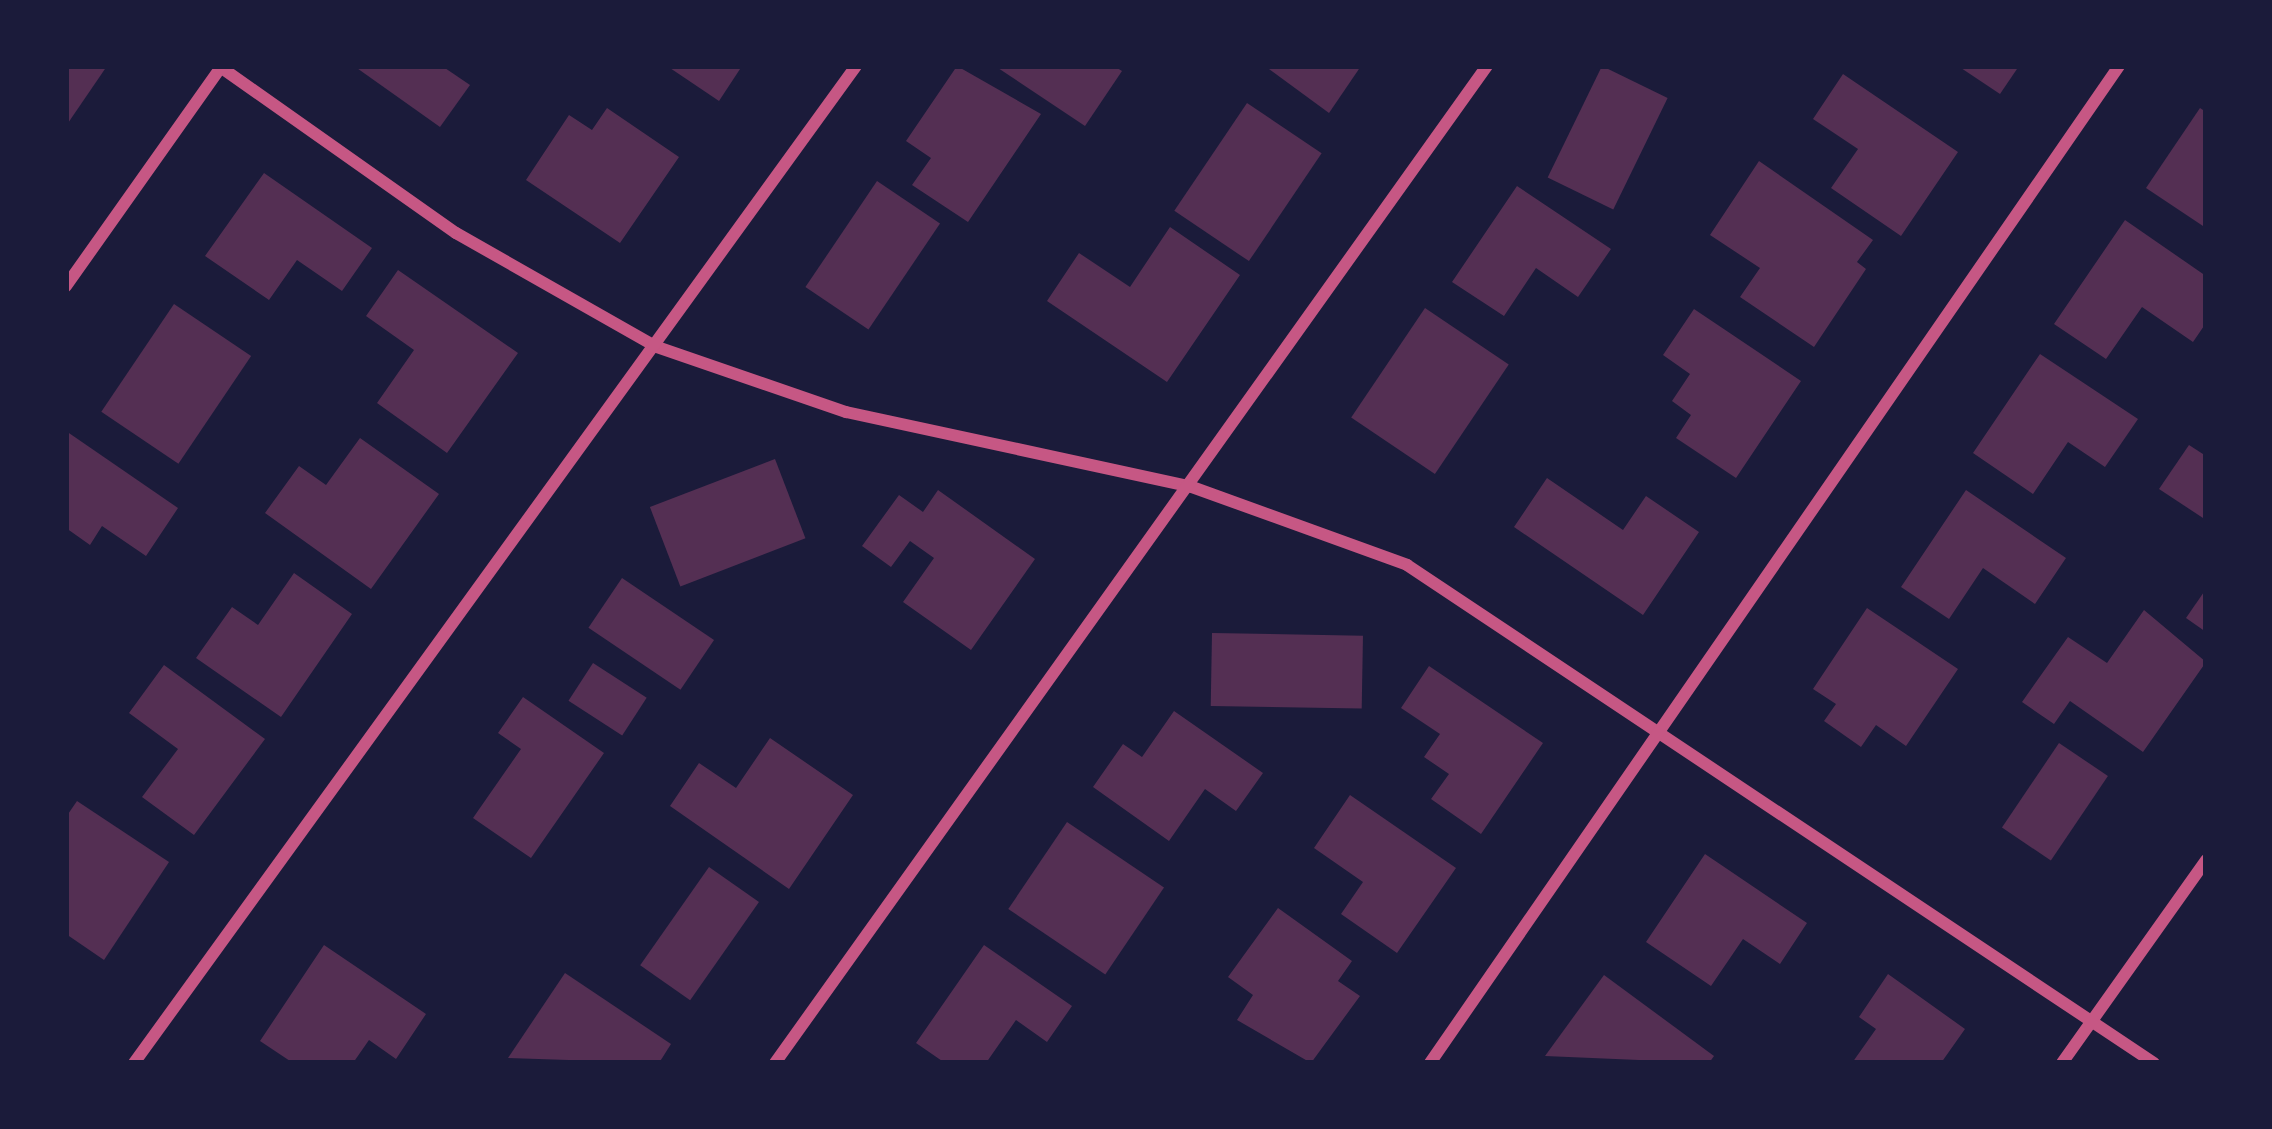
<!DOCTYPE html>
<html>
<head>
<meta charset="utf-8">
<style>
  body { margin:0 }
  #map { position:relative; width:2272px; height:1129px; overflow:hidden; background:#1b1b3a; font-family:Barlow,sans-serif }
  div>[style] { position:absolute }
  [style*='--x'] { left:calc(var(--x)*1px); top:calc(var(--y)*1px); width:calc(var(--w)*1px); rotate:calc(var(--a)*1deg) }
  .building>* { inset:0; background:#542f53; transform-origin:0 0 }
  .minor>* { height:12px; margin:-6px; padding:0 6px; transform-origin:6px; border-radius:6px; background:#c65784 }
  span { translate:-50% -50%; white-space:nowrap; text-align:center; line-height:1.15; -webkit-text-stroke:9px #1b1b3a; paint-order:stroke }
  .frame { position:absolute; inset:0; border:69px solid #1b1b3a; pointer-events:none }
</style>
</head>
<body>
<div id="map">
  <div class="building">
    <i style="clip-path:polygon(66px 66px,107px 66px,66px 126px)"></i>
    <i style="clip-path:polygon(354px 66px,442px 66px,470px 85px,440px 127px)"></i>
    <i style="clip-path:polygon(667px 66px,742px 66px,719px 101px)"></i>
    <i style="clip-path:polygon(957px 66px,1041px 114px,968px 222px,912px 185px,931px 158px,906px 141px)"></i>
    <i style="clip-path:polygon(995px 66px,1114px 66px,1122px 71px,1085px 126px)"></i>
    <i style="clip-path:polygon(1265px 66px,1361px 66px,1329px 113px)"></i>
    <i style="left:1602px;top:66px;width:73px;height:124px;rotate:26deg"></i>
    <i style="clip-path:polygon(1958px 66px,2019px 66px,2000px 94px)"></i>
    <i style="clip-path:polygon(1843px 74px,1958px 152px,1901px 236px,1831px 188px,1858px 149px,1813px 119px)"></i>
    <i style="left:1247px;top:103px;width:90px;height:130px;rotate:34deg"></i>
    <i style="clip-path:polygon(607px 108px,679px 157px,620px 243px,526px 180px,569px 115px,592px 130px)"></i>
    <i style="clip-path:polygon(2200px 108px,2206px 112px,2206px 228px,2146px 188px)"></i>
    <i style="clip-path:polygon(1759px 161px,1873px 240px,1857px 262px,1866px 269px,1814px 347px,1740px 297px,1760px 268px,1710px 235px)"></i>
    <i style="clip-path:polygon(264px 173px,372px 248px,342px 291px,297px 260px,269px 300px,205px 256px)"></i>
    <i style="left:877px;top:181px;width:76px;height:128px;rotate:34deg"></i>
    <i style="clip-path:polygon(1517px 186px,1611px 249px,1578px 297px,1536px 268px,1504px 316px,1452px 282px)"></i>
    <i style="clip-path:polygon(2125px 220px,2206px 276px,2206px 323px,2193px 342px,2142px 307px,2106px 359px,2054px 324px)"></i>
    <i style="clip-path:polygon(1170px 227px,1240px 275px,1167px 382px,1047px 301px,1079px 253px,1130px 287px)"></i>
    <i style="clip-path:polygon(398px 270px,518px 353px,447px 453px,377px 403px,414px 350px,366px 316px)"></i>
    <i style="left:174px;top:304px;width:93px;height:130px;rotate:34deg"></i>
    <i style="left:1425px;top:308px;width:101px;height:132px;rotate:34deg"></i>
    <i style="clip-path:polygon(1694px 309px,1801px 381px,1736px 478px,1676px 438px,1691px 415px,1672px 401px,1690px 374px,1663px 355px)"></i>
    <i style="clip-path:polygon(2040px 354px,2138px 419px,2105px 467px,2068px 442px,2033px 494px,1973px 453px)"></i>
    <i style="clip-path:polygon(66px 431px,178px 508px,146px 556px,102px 526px,90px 545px,66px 528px)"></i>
    <i style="clip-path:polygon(360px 438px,439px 494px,371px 589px,265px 513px,299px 466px,326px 485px)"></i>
    <i style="clip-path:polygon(2189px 445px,2206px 456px,2203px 518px,2159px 489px)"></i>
    <i style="left:775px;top:459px;width:85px;height:134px;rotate:69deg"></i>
    <i style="clip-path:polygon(1547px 478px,1623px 530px,1646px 496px,1699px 532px,1643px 615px,1514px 527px)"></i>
    <i style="clip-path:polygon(938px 490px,1035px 559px,971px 650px,903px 602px,934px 558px,910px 541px,891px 567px,862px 546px,899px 495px,923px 512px)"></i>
    <i style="clip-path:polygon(1966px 490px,2066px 558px,2035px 604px,1983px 568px,1949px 619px,1901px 587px)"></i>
    <i style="clip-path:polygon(294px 573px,352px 614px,281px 717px,196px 658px,232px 607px,258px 625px)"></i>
    <i style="left:622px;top:578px;width:111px;height:60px;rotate:34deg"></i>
    <i style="clip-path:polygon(2206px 589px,2206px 632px,2186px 618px)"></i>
    <i style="clip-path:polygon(1867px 608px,1958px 669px,1906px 746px,1876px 725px,1861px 747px,1824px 721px,1836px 704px,1813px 689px)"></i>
    <i style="clip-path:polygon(2144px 610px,2206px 662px,2143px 752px,2070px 701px,2054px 724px,2022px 702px,2068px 637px,2107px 663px)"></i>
    <i style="left:1212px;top:633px;width:151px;height:73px;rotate:1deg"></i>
    <i style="left:593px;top:663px;width:64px;height:45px;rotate:33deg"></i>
    <i style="clip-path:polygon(164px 665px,265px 739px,194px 835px,142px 797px,178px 749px,129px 713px)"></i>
    <i style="clip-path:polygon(1429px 666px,1543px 743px,1481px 834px,1431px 799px,1449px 774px,1424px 757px,1440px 734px,1401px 708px)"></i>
    <i style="clip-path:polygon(523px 697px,604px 753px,531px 858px,473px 818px,521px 749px,498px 733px)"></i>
    <i style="clip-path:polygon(1174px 711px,1263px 773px,1236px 811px,1205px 789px,1169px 841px,1093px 787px,1123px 744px,1142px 757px)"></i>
    <i style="clip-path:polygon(770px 738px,853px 795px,789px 889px,670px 806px,699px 763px,736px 788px)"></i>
    <i style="left:2059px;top:743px;width:59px;height:102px;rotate:34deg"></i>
    <i style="clip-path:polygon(1350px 795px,1456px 868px,1397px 953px,1341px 914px,1363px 882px,1314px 848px)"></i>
    <i style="clip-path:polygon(77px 801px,169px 862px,104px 960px,66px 934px,66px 817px)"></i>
    <i style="left:1067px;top:822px;width:117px;height:105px;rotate:34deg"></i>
    <i style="clip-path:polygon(1705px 854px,1807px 923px,1780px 964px,1743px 939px,1711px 986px,1646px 942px)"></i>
    <i style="left:709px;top:867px;width:61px;height:120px;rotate:35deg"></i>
    <i style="clip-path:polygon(1278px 908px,1352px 961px,1338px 981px,1360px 996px,1311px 1063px,1237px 1020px,1253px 995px,1228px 977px)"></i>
    <i style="clip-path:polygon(324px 945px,426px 1014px,396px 1059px,369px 1040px,353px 1063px,293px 1063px,260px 1041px)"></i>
    <i style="clip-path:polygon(984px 945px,1072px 1006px,1047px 1042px,1016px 1020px,986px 1063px,945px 1063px,916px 1043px)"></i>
    <i style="clip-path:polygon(565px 973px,671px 1044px,659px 1063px,508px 1058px)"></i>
    <i style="clip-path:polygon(1888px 974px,1965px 1029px,1941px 1063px,1852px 1063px,1876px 1029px,1859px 1017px)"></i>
    <i style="clip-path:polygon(1604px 975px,1714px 1056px,1709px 1063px,1545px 1056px)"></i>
  </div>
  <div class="minor">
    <i style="--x:219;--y:66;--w:290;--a:35.2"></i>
    <i style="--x:456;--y:233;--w:231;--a:29.6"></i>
    <i style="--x:657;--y:347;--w:200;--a:19"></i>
    <i style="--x:846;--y:412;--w:354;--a:12.2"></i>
    <i style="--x:1192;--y:487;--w:229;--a:19.9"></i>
    <i style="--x:1407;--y:565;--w:898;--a:33.69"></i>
    <i style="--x:66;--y:286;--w:270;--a:-54.7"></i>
    <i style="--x:134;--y:1063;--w:1231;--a:-54.09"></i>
    <i style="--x:775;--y:1063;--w:1225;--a:-54.47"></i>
    <i style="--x:1430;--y:1063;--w:1212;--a:-55.35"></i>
    <i style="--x:2062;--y:1063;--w:249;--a:-54.6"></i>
  </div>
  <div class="frame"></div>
</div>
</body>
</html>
